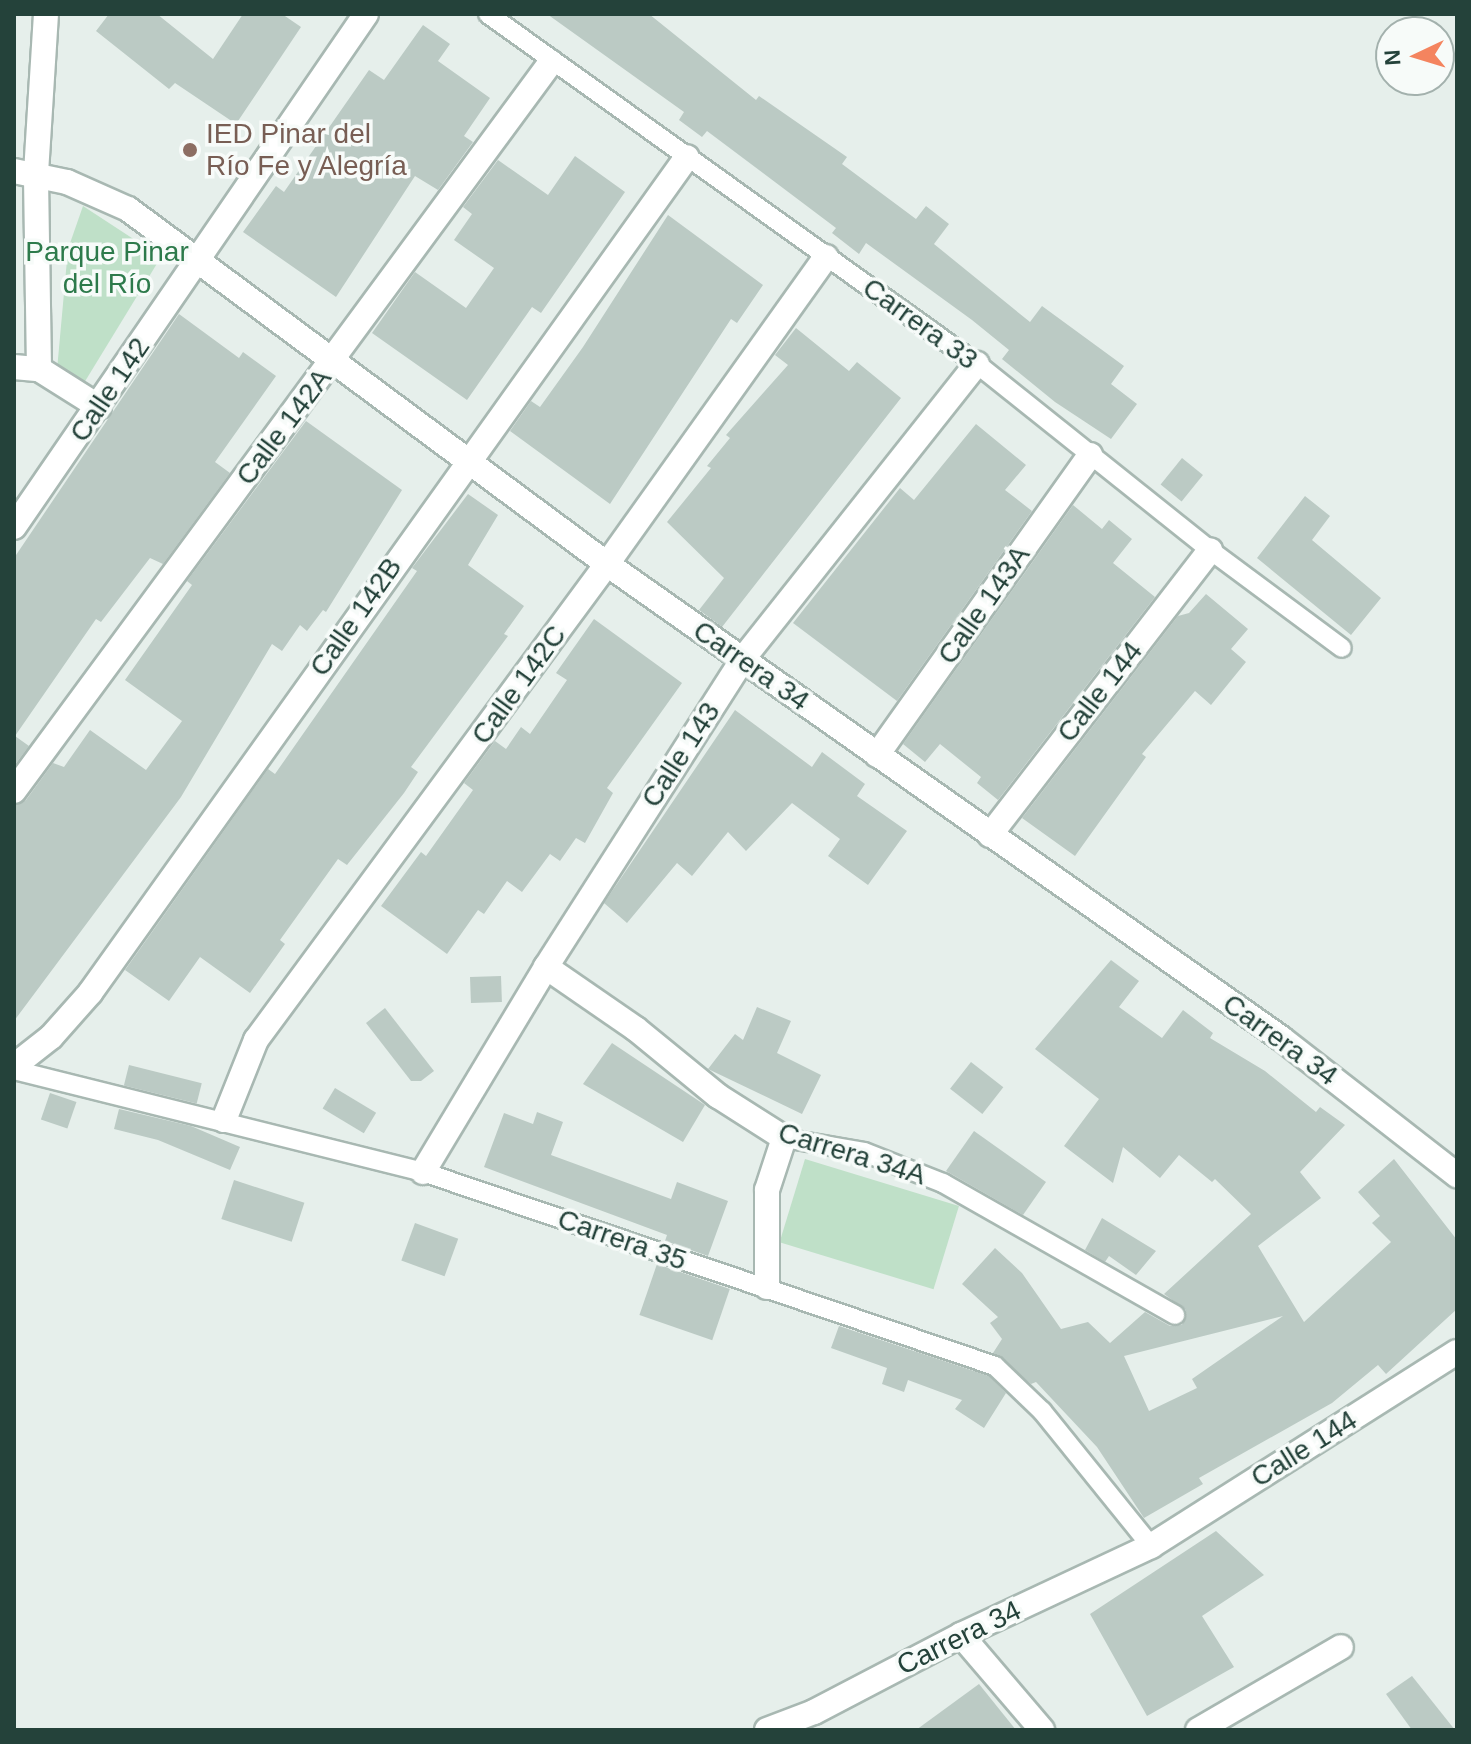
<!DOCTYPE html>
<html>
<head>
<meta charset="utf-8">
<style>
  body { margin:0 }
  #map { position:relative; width:1471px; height:1744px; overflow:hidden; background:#e6efeb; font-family:Arial,sans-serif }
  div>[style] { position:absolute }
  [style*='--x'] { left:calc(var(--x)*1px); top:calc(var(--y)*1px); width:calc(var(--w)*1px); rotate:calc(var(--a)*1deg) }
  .green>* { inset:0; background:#bfe0c8; transform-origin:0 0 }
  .building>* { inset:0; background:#bbcac4; transform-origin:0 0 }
  .roads { filter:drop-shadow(2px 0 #a8b8b2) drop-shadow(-2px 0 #a8b8b2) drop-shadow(0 2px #a8b8b2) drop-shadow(0 -2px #a8b8b2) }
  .lane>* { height:18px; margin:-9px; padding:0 9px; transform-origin:9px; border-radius:9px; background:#fff }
  .street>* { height:24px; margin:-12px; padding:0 12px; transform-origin:12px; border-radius:12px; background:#fff }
  .secondary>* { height:24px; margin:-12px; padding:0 12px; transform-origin:12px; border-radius:12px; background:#fff }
  .dots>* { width:22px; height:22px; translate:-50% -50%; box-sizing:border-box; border:4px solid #f7fbf9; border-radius:50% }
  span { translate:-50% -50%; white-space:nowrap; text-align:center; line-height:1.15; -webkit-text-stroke:7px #f7fbf9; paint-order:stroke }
  .education-label { font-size:28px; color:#785e54 }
  .left { translate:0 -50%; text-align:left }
  .park-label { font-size:28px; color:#2d7a4b }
  .street-label { font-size:28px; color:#24423a }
  .frame { position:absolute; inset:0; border:16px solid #24423a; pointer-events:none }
  .north { position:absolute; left:1375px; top:16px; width:80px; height:80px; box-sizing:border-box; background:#f7fbf9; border:2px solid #a3b1ad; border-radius:50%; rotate:266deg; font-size:22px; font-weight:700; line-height:32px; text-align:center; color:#24423a }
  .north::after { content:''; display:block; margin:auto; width:28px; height:36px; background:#f4845f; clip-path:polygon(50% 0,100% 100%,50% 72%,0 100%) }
</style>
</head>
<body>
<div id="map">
  <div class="green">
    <i style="clip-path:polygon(83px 206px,161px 257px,84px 383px,57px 370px,68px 249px)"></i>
    <i style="left:805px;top:1159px;width:161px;height:87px;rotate:17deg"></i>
  </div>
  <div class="building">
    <i style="clip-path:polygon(109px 14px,157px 14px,213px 59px,243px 14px,282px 14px,301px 27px,236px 124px,175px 83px,169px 89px,96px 31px)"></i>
    <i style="clip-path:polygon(547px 14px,649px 14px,756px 100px,759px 96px,847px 157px,842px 164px,916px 219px,926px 206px,949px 224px,934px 244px,1030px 322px,1042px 306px,1124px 366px,1111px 384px,1137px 404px,1111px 439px,1055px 402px,1002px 359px,1009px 350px,972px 320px,866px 243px,859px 254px,832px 233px,836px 228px,707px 131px,702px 137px,679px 120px,684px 112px)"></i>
    <i style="clip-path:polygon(423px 25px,450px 44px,438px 61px,490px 98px,464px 136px,473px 142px,438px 190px,415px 176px,336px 297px,243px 232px,276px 186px,284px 192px,369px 70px,384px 80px)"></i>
    <i style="clip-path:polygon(575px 156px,625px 192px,541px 313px,532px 307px,467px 400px,372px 333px,415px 272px,466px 308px,494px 268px,454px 240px,472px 214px,463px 207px,498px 160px,548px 195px)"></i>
    <i style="clip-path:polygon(668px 215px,763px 285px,737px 323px,731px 319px,610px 504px,510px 431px,531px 401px,540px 407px,583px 347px)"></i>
    <i style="clip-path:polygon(179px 314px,239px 358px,243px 352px,276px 376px,215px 462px,230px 473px,163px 564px,150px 558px,101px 622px,96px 619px,15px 736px,29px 746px,14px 766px,14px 558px)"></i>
    <i style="clip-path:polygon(796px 328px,849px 371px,857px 362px,901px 398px,722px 627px,699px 610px,724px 578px,667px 522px,711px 468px,707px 466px,730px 438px,726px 435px,788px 365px,775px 355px)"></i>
    <i style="clip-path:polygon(306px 421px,402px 490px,326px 612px,323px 610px,307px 631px,300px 625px,282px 651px,272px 644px,181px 797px,14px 1021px,14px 806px,26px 800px,53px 763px,64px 767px,90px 730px,146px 770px,182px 721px,125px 680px,192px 585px,187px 581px)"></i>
    <i style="clip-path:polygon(976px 424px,1026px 465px,1005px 490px,1032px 511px,897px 701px,793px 623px,900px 488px,914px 500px)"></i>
    <i style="left:1182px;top:458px;width:27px;height:34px;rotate:39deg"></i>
    <i style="clip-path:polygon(468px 494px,498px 515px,468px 565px,524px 606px,504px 634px,508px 636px,411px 767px,418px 772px,404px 793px,347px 865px,338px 859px,280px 940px,285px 944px,250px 993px,200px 957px,169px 1001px,125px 970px,268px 769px,275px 774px,417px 571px,412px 568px)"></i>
    <i style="clip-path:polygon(1305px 496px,1330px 516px,1312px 540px,1381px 598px,1351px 635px,1257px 558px)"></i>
    <i style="clip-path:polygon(1073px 505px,1102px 529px,1109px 520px,1132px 539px,1113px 563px,1155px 597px,998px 800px,977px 783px,981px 777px,940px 744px,925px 762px,903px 744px)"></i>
    <i style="clip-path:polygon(1206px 594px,1248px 629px,1231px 649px,1246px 662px,1211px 705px,1195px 691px,1142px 754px,1146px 757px,1075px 856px,1022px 818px,1178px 616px,1189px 613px)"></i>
    <i style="clip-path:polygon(594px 619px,682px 683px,607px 788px,613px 793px,585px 843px,576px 838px,560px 861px,550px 854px,522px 892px,507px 881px,484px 914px,478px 910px,447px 954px,381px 906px,421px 852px,426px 856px,473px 790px,464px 783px,495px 741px,506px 749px,521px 727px,530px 734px,567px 680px,556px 673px)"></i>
    <i style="clip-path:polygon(735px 710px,812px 767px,822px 752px,865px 784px,857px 796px,907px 831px,868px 885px,828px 856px,840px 839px,792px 803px,746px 851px,728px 832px,692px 876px,677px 863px,627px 923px,604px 903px)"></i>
    <i style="clip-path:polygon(evenodd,1111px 960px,1139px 981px,1119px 1007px,1162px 1038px,1183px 1010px,1213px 1033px,1210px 1038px,1265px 1071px,1316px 1112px,1320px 1107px,1345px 1125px,1300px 1172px,1321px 1198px,1258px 1246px,1304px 1322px,1391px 1242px,1372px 1223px,1380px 1216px,1358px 1192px,1394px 1159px,1457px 1240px,1457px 1309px,1386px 1374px,1378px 1365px,1332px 1403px,1199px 1478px,1203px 1484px,1144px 1518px,1097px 1447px,1036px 1382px,1031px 1384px,993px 1353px,1002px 1339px,990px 1323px,998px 1317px,962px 1284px,995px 1248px,1022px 1273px,1061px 1329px,1088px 1322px,1110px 1343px,1145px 1312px,1170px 1326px,1182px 1325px,1186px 1310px,1164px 1294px,1251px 1214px,1215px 1179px,1212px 1182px,1179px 1155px,1160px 1178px,1123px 1147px,1113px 1183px,1064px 1146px,1099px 1099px,1035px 1049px,1111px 960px,1283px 1316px,1192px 1379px,1197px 1388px,1149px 1411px,1124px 1356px,1283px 1316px)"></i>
    <i style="left:501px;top:976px;width:26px;height:31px;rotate:88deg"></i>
    <i style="clip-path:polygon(757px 1007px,791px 1021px,777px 1053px,821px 1075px,802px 1114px,708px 1069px,735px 1034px,743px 1040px)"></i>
    <i style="clip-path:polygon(385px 1008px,434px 1071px,421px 1081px,411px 1081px,366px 1023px)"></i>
    <i style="clip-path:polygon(612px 1043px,705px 1105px,683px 1142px,583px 1084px)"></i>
    <i style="left:971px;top:1062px;width:41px;height:34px;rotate:38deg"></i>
    <i style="left:129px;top:1065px;width:75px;height:21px;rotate:14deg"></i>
    <i style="left:335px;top:1088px;width:48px;height:24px;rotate:31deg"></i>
    <i style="left:50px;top:1093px;width:28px;height:28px;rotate:19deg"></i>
    <i style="clip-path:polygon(119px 1109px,191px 1126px,240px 1147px,230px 1170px,158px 1140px,114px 1129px)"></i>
    <i style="clip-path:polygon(537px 1112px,563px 1122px,551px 1155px,671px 1199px,677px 1182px,728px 1201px,708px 1256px,665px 1241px,667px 1235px,484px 1167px,504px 1113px,533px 1124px)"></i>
    <i style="clip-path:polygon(974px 1131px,1046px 1182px,1023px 1215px,946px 1171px)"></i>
    <i style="left:234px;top:1180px;width:74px;height:41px;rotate:18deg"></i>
    <i style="clip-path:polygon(1102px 1218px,1156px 1251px,1136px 1275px,1109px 1256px,1105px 1262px,1085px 1250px)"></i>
    <i style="left:415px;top:1223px;width:46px;height:40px;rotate:20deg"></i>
    <i style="left:657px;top:1264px;width:77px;height:54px;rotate:19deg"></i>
    <i style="clip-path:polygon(839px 1326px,989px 1376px,1006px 1393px,984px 1428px,955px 1409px,962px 1400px,908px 1380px,904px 1392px,882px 1384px,887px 1368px,831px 1348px)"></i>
    <i style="clip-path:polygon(1216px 1531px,1264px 1575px,1202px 1616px,1234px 1667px,1147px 1716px,1090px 1614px)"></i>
    <i style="clip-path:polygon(1412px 1676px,1455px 1730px,1412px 1730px,1386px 1694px)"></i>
    <i style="clip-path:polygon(979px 1684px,1016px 1730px,916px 1730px)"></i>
  </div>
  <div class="roads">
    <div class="lane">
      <i style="--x:488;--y:14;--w:601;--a:35.59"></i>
      <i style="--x:977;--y:364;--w:298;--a:38.6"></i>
      <i style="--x:1210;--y:550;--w:164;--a:36.6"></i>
      <i style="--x:14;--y:1070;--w:422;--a:14"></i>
      <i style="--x:423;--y:1172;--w:604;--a:18.73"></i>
      <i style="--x:995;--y:1366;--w:65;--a:43.8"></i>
      <i style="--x:1042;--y:1411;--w:174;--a:51.1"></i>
      <i style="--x:784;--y:1138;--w:81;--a:9.9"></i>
      <i style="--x:864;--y:1152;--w:85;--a:21.4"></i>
      <i style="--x:943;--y:1183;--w:267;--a:29.6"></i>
    </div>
    <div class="street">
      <i style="--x:14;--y:367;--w:25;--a:5"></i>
      <i style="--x:39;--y:369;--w:71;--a:32.3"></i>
      <i style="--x:39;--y:369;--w:196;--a:-90.9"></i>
      <i style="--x:36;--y:173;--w:159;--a:-86.4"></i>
      <i style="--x:14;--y:527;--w:622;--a:-55.54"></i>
      <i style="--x:877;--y:755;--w:368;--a:-54.6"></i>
      <i style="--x:14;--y:791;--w:905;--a:-53.62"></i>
      <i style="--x:990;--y:835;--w:360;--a:-52.3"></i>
      <i style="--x:546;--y:967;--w:109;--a:34.6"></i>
      <i style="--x:636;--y:1029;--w:106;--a:39.3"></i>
      <i style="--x:718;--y:1096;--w:78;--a:32.5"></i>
      <i style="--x:784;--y:1138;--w:55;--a:108.1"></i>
      <i style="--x:767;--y:1190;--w:97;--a:90"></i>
      <i style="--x:14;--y:1066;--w:47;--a:-38.1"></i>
      <i style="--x:51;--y:1037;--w:59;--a:-48.4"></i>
      <i style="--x:90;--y:993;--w:1027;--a:-54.47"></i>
      <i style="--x:224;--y:1120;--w:86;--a:-68.2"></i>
      <i style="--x:256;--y:1040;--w:591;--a:-53.6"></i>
      <i style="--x:607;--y:564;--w:377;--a:-54.5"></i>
      <i style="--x:423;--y:1172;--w:239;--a:-59"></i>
      <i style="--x:546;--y:967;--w:364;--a:-57.4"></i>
      <i style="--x:742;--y:660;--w:378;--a:-51.6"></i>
      <i style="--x:961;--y:1635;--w:125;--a:49.5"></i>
      <i style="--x:767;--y:1730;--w:50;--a:-21"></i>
      <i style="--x:814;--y:1712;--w:166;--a:-27.6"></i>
      <i style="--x:961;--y:1635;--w:210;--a:-25.1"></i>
      <i style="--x:1151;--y:1546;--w:362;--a:-32.4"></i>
      <i style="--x:1198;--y:1730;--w:165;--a:-30.1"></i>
    </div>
    <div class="secondary">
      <i style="--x:14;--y:171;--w:54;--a:11.7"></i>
      <i style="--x:67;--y:182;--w:67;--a:23.9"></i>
      <i style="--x:128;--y:209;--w:596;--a:36.54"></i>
      <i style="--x:607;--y:564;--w:825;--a:35.13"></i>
      <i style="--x:1282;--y:1039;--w:222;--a:37.9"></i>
    </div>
  </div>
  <div class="dots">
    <i style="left:190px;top:150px;background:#8d6e63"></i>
  </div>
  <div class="education-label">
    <span class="left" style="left:206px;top:150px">IED Pinar del<br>Río Fe y Alegría</span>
  </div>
  <div class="park-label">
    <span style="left:107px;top:268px">Parque Pinar<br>del Río</span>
  </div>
  <div class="street-label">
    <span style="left:920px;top:324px;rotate:36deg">Carrera 33</span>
    <span style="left:110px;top:390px;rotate:-56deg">Calle 142</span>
    <span style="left:284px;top:427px;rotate:-53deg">Calle 142A</span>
    <span style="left:984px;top:605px;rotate:-55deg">Calle 143A</span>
    <span style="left:356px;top:617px;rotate:-55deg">Calle 142B</span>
    <span style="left:751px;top:666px;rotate:35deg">Carrera 34</span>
    <span style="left:519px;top:685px;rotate:-54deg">Calle 142C</span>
    <span style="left:1100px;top:692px;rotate:-52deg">Calle 144</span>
    <span style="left:681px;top:755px;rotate:-57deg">Calle 143</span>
    <span style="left:1280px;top:1040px;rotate:36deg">Carrera 34</span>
    <span style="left:852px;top:1154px;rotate:17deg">Carrera 34A</span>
    <span style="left:622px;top:1240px;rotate:19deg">Carrera 35</span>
    <span style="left:1304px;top:1449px;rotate:-32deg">Calle 144</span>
    <span style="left:959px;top:1638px;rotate:-26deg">Carrera 34</span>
  </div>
  <div class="frame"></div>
  <div class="north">N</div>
</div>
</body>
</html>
